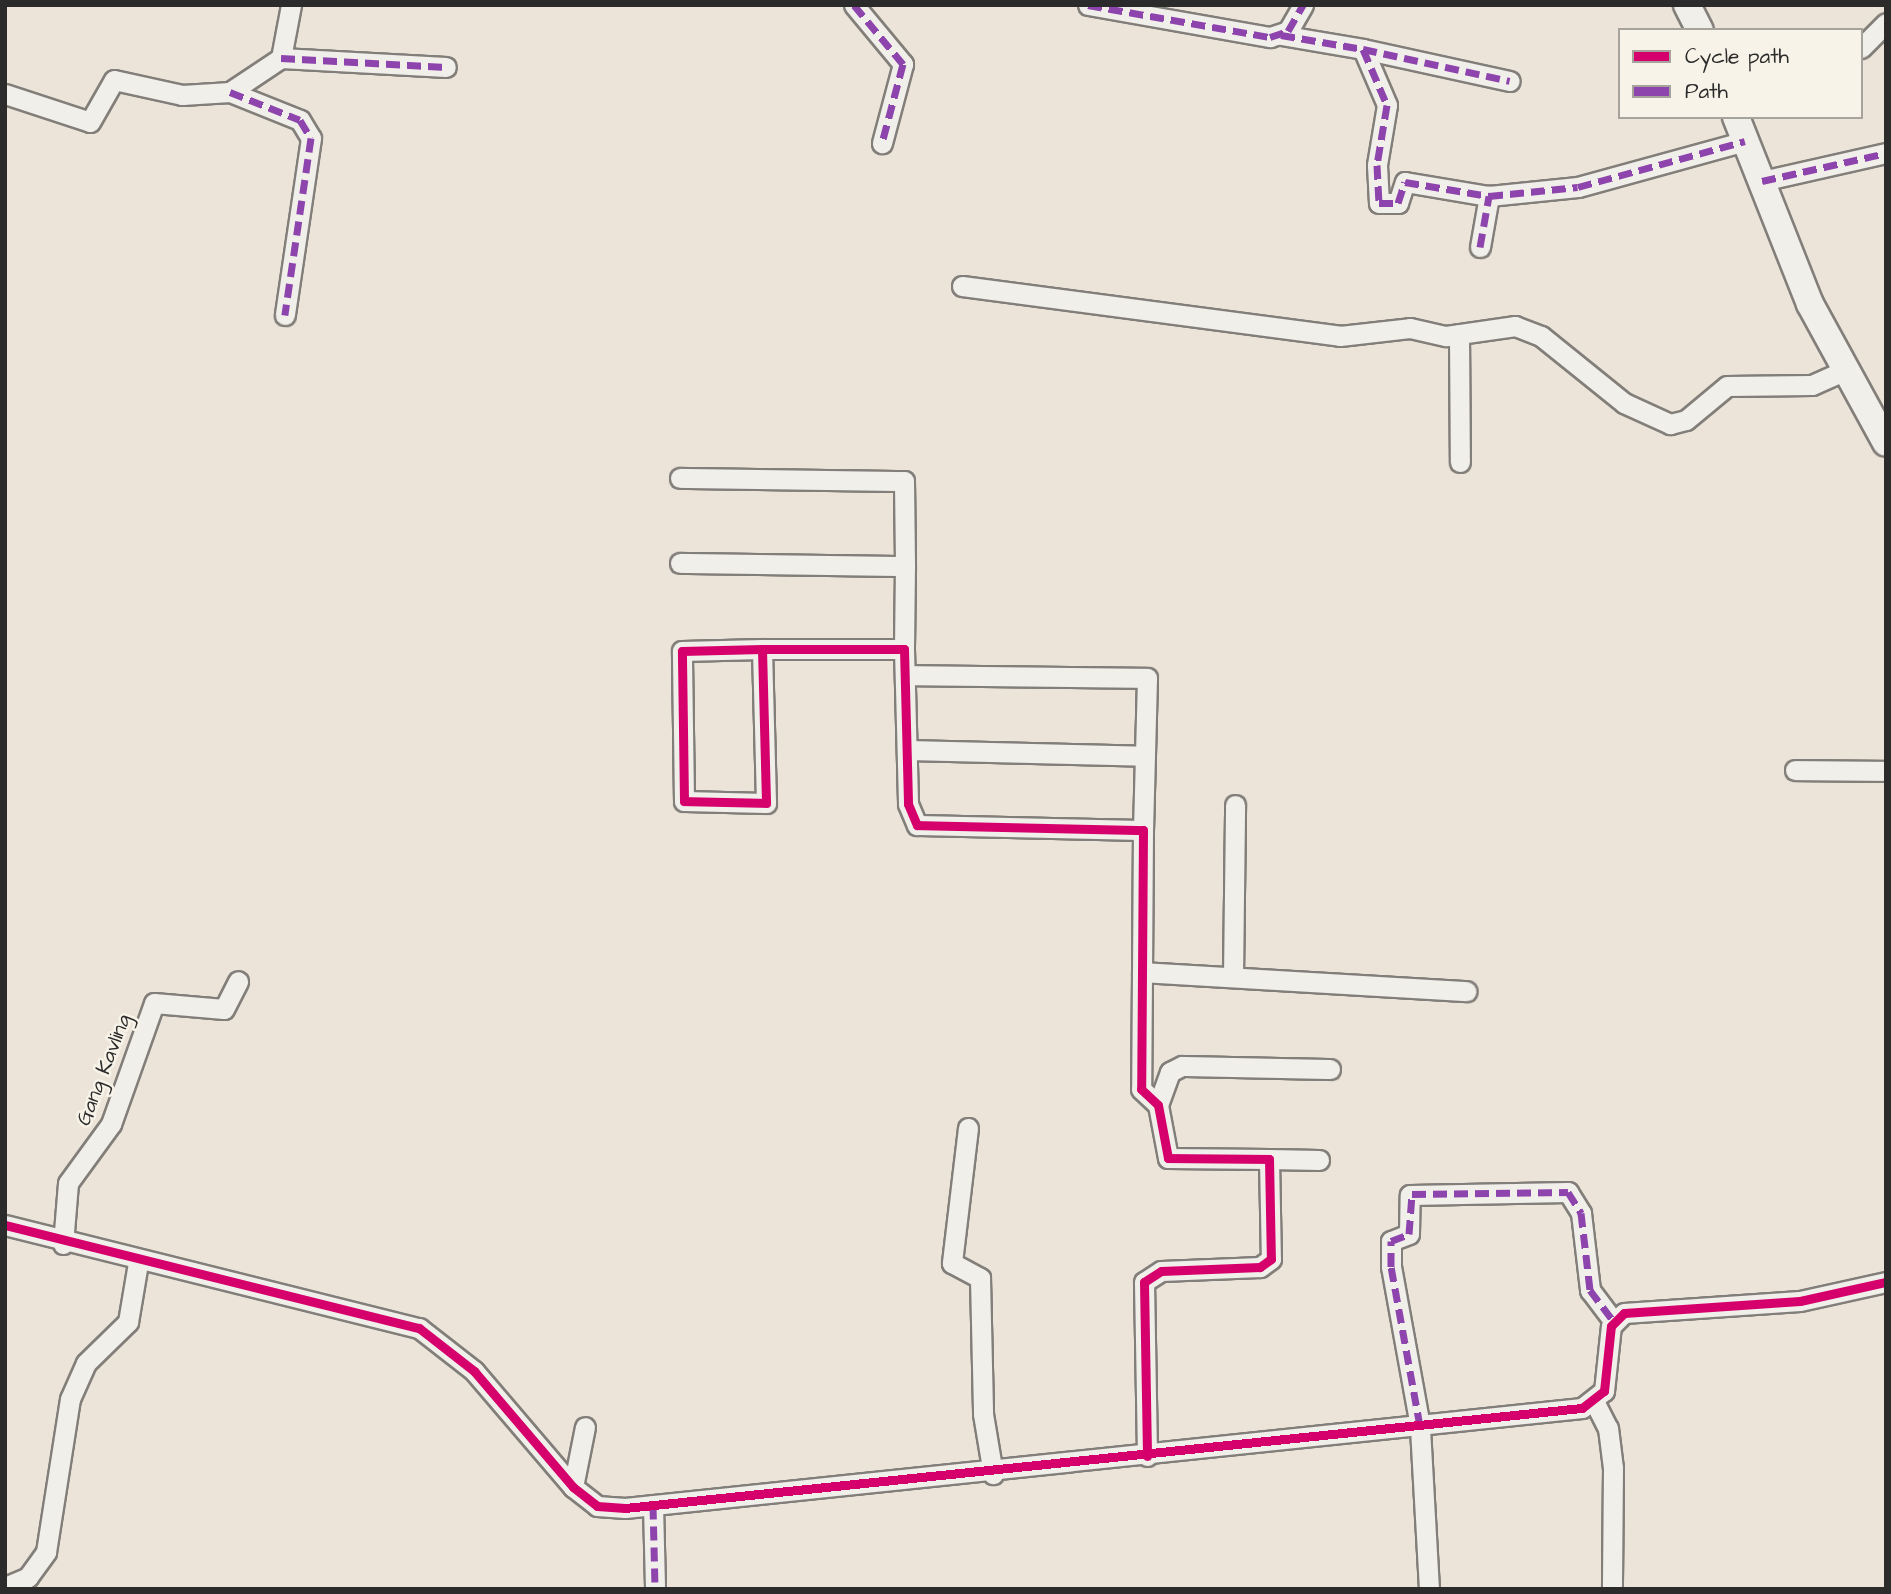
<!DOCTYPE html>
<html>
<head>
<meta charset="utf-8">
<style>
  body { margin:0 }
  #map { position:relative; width:1891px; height:1594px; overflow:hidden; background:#ece4d9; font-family:"Architects Daughter",sans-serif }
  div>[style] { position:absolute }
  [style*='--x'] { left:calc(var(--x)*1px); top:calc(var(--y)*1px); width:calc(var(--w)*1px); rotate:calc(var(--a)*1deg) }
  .roads { filter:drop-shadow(2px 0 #827e79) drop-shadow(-2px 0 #827e79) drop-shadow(0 2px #827e79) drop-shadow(0 -2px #827e79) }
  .minor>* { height:19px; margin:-9.5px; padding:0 9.5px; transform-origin:9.5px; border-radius:9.5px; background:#f1efea }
  .secondary>* { height:26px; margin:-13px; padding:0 13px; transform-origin:13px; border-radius:13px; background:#f1efea }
  .quiet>* { height:7px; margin-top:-3.5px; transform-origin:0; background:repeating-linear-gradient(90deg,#8e44ad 0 14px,transparent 0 21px) }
  .cycleway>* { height:9px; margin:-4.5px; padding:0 4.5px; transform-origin:4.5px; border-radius:4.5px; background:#d6006c }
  span { translate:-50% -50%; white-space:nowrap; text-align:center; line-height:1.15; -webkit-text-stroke:5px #f7f3e8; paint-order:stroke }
  .street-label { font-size:21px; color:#2b2b2b }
  .frame { position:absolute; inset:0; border:7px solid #2b2b2b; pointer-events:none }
  .legend { position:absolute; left:1618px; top:28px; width:245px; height:91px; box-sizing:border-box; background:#f7f3e8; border:2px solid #a5a39c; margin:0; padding:9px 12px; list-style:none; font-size:21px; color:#2b2b2b }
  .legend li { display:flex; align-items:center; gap:14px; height:35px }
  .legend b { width:35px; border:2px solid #a5a39c }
</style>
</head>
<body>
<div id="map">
  <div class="roads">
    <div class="minor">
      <i style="--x:854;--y:5;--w:77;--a:50.3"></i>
      <i style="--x:903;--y:64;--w:82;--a:104.9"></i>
      <i style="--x:1088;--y:5;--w:185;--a:10"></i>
      <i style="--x:1270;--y:37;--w:19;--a:-18"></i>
      <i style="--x:1288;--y:31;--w:30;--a:-60"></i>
      <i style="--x:1281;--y:35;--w:83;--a:9.7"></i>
      <i style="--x:1363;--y:49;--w:61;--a:66.8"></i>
      <i style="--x:1387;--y:105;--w:61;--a:99.5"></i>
      <i style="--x:1377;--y:165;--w:38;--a:87"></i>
      <i style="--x:1379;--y:203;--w:19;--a:0"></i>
      <i style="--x:1398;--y:203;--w:22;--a:-72"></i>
      <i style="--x:1405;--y:182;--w:85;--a:9.5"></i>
      <i style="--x:1489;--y:196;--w:89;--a:-5.8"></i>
      <i style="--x:1578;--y:187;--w:173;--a:-15.4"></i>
      <i style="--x:1861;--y:48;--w:35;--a:-45"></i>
      <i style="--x:1363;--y:49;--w:150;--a:12.3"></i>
      <i style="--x:281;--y:58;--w:165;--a:3.1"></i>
      <i style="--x:230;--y:92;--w:75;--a:21.8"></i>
      <i style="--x:300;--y:120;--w:21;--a:59"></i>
      <i style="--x:311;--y:138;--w:179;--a:98.4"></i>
      <i style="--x:5;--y:94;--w:89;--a:18.2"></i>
      <i style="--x:90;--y:122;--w:48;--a:-60.3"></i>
      <i style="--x:114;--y:80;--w:70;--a:12.4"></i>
      <i style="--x:182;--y:95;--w:48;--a:-3.6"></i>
      <i style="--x:230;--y:92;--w:61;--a:-33.7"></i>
      <i style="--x:281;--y:58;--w:54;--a:-79.3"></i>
      <i style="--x:1762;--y:181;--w:127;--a:-12.7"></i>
      <i style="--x:1480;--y:247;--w:52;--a:-80"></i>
      <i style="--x:962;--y:286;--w:381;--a:7.5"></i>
      <i style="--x:1340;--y:336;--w:70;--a:-6.5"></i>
      <i style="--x:1410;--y:328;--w:37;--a:13"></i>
      <i style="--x:1446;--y:336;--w:70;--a:-8.2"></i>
      <i style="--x:1515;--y:326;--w:28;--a:21"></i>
      <i style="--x:1541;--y:336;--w:107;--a:38.9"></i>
      <i style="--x:1624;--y:403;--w:51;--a:24.5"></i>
      <i style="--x:1670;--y:424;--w:16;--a:-14"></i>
      <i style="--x:1686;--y:420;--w:53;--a:-39.7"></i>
      <i style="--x:1727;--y:386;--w:85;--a:-0.7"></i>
      <i style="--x:1812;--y:385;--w:35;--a:-24"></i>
      <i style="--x:1459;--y:334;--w:128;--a:89.6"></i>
      <i style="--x:680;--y:478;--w:224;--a:0.8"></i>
      <i style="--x:904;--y:481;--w:85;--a:89.3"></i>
      <i style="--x:680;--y:563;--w:225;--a:0.8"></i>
      <i style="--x:905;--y:566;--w:83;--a:90.7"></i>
      <i style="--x:762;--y:649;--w:154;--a:88.5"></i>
      <i style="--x:766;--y:803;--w:82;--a:-178.6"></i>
      <i style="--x:684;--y:801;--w:150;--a:-90.8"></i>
      <i style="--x:682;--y:651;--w:80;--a:-1.4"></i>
      <i style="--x:762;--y:649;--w:142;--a:0"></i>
      <i style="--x:904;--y:649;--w:155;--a:88.5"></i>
      <i style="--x:908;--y:804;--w:23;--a:67"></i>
      <i style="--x:917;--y:825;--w:226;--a:1.3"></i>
      <i style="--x:1143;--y:830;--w:259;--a:90.4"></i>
      <i style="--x:1141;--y:1089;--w:23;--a:43"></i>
      <i style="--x:1158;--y:1105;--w:54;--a:79.3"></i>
      <i style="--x:1168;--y:1158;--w:101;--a:0.6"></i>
      <i style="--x:1269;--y:1159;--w:100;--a:88.9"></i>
      <i style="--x:1271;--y:1259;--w:14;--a:144"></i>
      <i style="--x:1260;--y:1267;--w:99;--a:177.7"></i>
      <i style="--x:1161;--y:1271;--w:20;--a:147"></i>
      <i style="--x:1144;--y:1282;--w:174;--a:89"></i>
      <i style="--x:905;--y:675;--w:242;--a:0.7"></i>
      <i style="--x:1147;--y:678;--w:152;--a:91.5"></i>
      <i style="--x:907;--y:750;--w:238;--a:1.4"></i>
      <i style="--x:1795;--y:770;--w:91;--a:0.6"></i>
      <i style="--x:1142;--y:972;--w:325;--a:3.4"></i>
      <i style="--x:1233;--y:977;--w:172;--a:-89.3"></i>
      <i style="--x:1158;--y:1105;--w:35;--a:-70"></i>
      <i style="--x:1170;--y:1072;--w:13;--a:-27"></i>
      <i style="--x:1182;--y:1066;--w:148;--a:1.2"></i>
      <i style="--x:968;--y:1128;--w:136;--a:96.8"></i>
      <i style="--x:952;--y:1263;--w:32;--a:28"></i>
      <i style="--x:980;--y:1278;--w:136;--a:88.7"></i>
      <i style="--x:983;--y:1414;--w:61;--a:80.5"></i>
      <i style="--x:1269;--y:1159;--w:50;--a:1.1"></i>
      <i style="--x:5;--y:1225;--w:427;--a:14"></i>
      <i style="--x:419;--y:1328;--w:70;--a:38"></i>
      <i style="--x:474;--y:1371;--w:153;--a:49.5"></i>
      <i style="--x:573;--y:1487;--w:31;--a:38"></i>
      <i style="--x:597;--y:1506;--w:28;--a:4"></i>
      <i style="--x:625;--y:1508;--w:962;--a:-5.97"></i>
      <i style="--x:1582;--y:1408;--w:28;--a:-38"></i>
      <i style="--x:1604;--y:1391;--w:65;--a:-83.9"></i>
      <i style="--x:1611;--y:1326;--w:18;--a:-45"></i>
      <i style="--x:1624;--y:1313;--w:176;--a:-3.9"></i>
      <i style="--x:1800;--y:1301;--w:88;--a:-12.5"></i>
      <i style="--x:63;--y:1244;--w:61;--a:-85.3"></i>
      <i style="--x:68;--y:1183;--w:73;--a:-53.9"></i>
      <i style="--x:111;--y:1124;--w:128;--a:-70.4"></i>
      <i style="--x:154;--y:1003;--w:70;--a:4.9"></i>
      <i style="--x:224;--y:1009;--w:31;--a:-63"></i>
      <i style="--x:1595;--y:1403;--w:28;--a:63"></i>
      <i style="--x:1608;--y:1428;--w:40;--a:82.9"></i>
      <i style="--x:1613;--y:1468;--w:121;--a:90.5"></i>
      <i style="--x:573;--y:1487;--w:61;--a:-78.7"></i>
      <i style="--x:653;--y:1505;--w:84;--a:88.6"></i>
      <i style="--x:5;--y:1587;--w:25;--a:-23"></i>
      <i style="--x:28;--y:1577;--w:31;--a:-54"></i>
      <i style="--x:46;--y:1552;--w:155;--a:-81.1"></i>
      <i style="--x:70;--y:1399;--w:39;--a:-66"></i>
      <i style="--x:86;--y:1363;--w:59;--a:-44.3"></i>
      <i style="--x:128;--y:1322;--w:60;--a:-80.4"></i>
      <i style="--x:1429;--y:1589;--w:163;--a:-93.2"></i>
      <i style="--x:1420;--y:1426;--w:162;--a:-100.3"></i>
      <i style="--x:1391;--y:1267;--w:26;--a:-90"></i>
      <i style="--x:1391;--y:1241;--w:19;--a:-21"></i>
      <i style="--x:1409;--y:1234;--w:39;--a:-89"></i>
      <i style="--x:1410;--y:1195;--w:158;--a:-1.1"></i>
      <i style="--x:1568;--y:1192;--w:25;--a:58"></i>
      <i style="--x:1581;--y:1213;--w:78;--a:83.3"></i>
      <i style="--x:1590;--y:1290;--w:39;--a:53"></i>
    </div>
    <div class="secondary">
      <i style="--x:1687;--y:5;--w:28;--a:63"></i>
      <i style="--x:1736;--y:117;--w:201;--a:68.4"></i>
      <i style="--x:1810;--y:304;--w:158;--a:61.3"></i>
    </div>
  </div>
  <div class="quiet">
    <i style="--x:854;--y:5;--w:77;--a:50.3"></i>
    <i style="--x:903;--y:64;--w:82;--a:104.9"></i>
    <i style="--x:1088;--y:5;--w:185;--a:10"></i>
    <i style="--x:1270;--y:37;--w:19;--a:-18"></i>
    <i style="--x:1288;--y:31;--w:30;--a:-60"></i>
    <i style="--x:1281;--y:35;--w:83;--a:9.7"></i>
    <i style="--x:1363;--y:49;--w:61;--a:66.8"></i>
    <i style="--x:1387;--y:105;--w:61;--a:99.5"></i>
    <i style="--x:1377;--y:165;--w:38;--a:87"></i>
    <i style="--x:1379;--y:203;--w:19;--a:0"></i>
    <i style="--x:1398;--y:203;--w:22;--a:-72"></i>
    <i style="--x:1405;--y:182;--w:85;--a:9.5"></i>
    <i style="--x:1489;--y:196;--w:89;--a:-5.8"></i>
    <i style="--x:1578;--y:187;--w:173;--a:-15.4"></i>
    <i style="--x:1363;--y:49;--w:150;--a:12.3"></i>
    <i style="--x:281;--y:58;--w:165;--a:3.1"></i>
    <i style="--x:230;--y:92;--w:75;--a:21.8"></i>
    <i style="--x:300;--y:120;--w:21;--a:59"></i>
    <i style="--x:311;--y:138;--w:179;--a:98.4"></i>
    <i style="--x:1762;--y:181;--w:127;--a:-12.7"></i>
    <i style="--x:1480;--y:247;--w:52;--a:-80"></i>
    <i style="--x:1420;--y:1426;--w:162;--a:-100.3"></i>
    <i style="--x:1391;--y:1267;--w:26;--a:-90"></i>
    <i style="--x:1391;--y:1241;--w:19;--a:-21"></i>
    <i style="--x:1409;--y:1234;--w:40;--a:-85.7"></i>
    <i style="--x:1412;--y:1194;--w:156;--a:-0.7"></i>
    <i style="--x:1568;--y:1192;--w:25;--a:58"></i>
    <i style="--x:1581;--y:1213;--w:78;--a:83.3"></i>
    <i style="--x:1590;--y:1290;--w:39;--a:53"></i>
    <i style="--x:653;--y:1505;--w:84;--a:88.6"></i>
  </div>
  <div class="cycleway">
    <i style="--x:762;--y:649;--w:154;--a:88.5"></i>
    <i style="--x:766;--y:803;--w:82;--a:-178.6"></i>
    <i style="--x:684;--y:801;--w:150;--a:-90.8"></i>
    <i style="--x:682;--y:651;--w:80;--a:-1.4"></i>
    <i style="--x:762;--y:649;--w:142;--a:0"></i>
    <i style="--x:904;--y:649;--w:155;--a:88.5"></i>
    <i style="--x:908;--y:804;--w:23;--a:67"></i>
    <i style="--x:917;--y:825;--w:226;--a:1.3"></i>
    <i style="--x:1143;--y:830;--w:259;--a:90.4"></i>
    <i style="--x:1141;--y:1089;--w:23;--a:43"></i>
    <i style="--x:1158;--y:1105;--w:54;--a:79.3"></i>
    <i style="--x:1168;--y:1158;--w:101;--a:0.6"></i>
    <i style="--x:1269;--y:1159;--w:100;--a:88.9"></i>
    <i style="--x:1271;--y:1259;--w:14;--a:144"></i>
    <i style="--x:1260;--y:1267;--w:99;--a:177.7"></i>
    <i style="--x:1161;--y:1271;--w:20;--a:147"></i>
    <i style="--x:1144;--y:1282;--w:174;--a:89"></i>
    <i style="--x:5;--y:1225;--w:427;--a:14"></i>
    <i style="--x:419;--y:1328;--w:70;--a:38"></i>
    <i style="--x:474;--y:1371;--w:153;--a:49.5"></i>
    <i style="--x:573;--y:1487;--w:31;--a:38"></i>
    <i style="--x:597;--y:1506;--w:28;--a:4"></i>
    <i style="--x:625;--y:1508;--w:962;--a:-5.97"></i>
    <i style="--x:1582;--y:1408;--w:28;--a:-38"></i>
    <i style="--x:1604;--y:1391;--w:65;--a:-83.9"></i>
    <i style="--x:1611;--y:1326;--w:18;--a:-45"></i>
    <i style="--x:1624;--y:1313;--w:176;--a:-3.9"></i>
    <i style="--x:1800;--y:1301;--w:88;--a:-12.5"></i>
  </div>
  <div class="street-label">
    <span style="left:104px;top:1070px;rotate:-69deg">Gang Kavling</span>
  </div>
  <div class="frame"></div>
  <ul class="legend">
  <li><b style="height:9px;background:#d6006c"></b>Cycle path</li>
  <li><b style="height:9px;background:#8e44ad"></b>Path</li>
  </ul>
</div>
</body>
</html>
